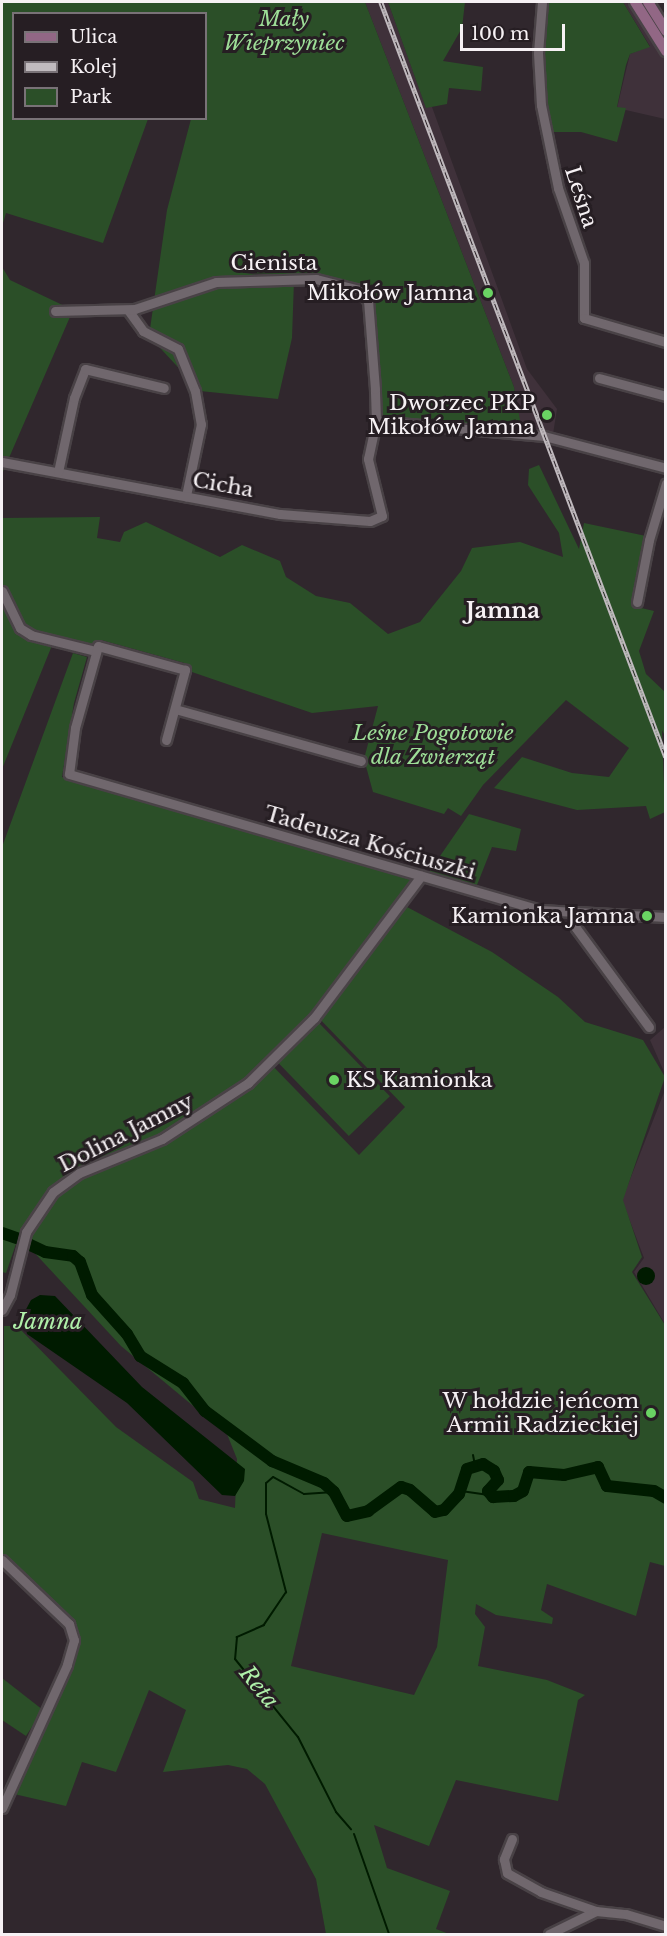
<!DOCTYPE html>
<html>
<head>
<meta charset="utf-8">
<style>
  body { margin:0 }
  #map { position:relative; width:667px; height:1936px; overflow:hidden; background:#30272d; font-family:"Libre Baskerville",serif }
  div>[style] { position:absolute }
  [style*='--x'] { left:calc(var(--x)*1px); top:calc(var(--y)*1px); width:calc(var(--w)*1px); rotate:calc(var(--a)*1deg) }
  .built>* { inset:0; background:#3f313a }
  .green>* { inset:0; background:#2b4f28; transform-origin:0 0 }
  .water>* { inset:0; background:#001b00 }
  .round { border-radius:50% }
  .stream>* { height:2px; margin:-1px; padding:0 1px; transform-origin:1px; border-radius:1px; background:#001b00 }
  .river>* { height:12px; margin:-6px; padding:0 6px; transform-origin:6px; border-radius:6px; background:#001b00 }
  .roads { filter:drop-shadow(2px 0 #494246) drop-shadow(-2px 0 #494246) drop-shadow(0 2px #494246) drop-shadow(0 -2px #494246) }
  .minor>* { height:9px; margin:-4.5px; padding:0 4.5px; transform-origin:4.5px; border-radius:4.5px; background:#70676d }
  .major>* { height:10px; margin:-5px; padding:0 5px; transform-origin:5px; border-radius:5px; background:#926785 }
  .rail>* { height:4.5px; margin-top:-2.25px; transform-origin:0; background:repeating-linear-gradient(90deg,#261e23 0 7px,#c0babe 0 14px); box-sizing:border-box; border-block:2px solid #c0babe }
  .dots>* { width:16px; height:16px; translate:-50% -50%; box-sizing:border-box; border:3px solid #261e23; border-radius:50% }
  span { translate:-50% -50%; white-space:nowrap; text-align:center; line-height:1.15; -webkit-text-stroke:6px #261e23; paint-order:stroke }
  .park-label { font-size:21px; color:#9dde97; font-style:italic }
  .street-label { font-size:21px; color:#f6f1f4 }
  .poi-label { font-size:21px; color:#f6f1f4 }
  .right { translate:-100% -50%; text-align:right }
  .left { translate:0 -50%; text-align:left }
  .neighbourhood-label { font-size:22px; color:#f6f1f4; font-weight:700 }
  .water-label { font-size:22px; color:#aff0a9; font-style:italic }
  .frame { position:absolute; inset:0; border:3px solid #f6f1f4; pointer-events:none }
  .legend { position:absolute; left:12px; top:12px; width:195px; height:108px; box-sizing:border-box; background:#261e23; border:2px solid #797277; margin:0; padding:8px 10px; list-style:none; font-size:18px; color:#f6f1f4 }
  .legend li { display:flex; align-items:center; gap:12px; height:30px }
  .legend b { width:30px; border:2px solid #797277 }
  .scale { position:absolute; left:460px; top:24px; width:105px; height:27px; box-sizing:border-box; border:3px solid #f6f1f4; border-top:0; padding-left:8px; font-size:18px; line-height:21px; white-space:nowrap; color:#f6f1f4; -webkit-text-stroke:4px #261e23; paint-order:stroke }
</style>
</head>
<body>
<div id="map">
  <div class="built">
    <i style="clip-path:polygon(365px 2px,388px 2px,426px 107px,432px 107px,527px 369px,557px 409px,553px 434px,517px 429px,514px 387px)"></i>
    <i style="clip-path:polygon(623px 2px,654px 2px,665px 27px,665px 119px,617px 108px,630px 54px,650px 46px)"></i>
    <i style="clip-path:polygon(665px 1027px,665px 1074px,650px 1040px)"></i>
    <i style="clip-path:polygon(665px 1090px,665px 1324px,634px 1272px,644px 1258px,622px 1200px)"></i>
  </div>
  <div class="green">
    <i style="clip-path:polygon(2px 2px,365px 2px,514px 387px,520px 420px,517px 429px,380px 418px,368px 290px,315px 275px,245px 273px,294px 281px,292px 338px,278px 399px,200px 391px,149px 336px,167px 210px,191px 119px,206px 118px,206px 14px,14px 14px,14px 118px,148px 119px,103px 243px,6px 213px,2px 226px)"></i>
    <i style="clip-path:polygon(388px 2px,465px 2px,462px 28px,443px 61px,483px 67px,481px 91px,449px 88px,447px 104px,426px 108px)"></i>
    <i style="clip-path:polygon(547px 2px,623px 2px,650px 47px,630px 54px,626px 65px,617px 107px,626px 108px,617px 142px,581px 132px,547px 132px,542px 57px)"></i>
    <i style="clip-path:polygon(2px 267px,10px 280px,73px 310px,2px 474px)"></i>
    <i style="clip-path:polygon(539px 465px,579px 549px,584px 523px,646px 536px,637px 607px,654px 611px,639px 651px,646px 674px,666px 693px,665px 736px,662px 730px,665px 812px,650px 819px,646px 806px,577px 810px,494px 788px,522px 757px,572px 773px,609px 777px,629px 748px,566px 700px,483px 785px,461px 816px,448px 808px,444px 814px,373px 792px,364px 759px,378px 706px,312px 713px,189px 671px,188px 664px,101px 640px,94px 647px,55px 638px,2px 769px,2px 518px,100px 517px,97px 538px,120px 542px,124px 532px,146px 522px,220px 557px,242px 545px,280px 561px,286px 577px,316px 596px,350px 603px,388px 634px,420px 622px,461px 571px,472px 548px,520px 542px,563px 557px,559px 533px,528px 485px,529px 469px)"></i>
    <i style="clip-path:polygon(evenodd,73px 653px,87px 657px,74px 703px,62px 777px,421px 881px,407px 907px,492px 952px,558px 997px,585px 1022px,643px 1040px,665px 1077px,623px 1200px,642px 1257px,632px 1272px,665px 1325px,665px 1566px,650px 1562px,636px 1616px,547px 1584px,541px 1610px,553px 1618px,552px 1624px,496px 1615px,476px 1604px,475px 1614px,485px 1627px,478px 1666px,547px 1680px,585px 1695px,578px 1700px,558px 1801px,456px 1780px,429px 1846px,374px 1825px,387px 1868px,450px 1891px,436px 1929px,449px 1934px,326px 1934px,316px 1879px,265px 1784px,247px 1769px,228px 1765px,163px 1772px,186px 1710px,149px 1690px,116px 1772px,82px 1762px,66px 1806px,14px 1794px,70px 1669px,79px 1634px,65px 1613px,2px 1555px,4px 1326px,17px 1326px,116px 1427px,193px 1482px,199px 1499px,235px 1508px,237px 1459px,227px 1434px,121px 1346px,18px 1235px,2px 1229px,2px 847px,73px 653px,312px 1011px,405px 1107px,359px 1155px,266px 1059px,312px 1011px,73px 653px,322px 1533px,448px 1560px,437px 1647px,414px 1695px,291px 1666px,322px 1533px)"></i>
    <i style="clip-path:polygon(469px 814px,521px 829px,516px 851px,492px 847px,477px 885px,429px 872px)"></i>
    <i style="left:319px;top:1023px;width:102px;height:57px;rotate:46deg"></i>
    <i style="clip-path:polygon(2px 1238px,16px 1244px,6px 1273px,2px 1272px)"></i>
    <i style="clip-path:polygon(2px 1678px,43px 1710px,26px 1736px,2px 1720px)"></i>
  </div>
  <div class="water">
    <i class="round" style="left:637px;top:1267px;width:18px;height:18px"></i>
    <i style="clip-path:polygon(40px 1295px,55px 1296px,142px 1387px,245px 1469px,244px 1481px,235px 1496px,222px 1495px,127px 1403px,27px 1334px,23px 1315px,31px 1300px)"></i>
  </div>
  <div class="stream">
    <i style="--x:473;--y:1455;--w:10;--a:79"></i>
    <i style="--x:461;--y:1491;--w:28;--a:8"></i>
    <i style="--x:334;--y:1492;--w:30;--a:176"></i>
    <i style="--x:304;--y:1494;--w:35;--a:-151"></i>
    <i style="--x:273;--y:1477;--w:9;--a:139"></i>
    <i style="--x:266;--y:1483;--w:31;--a:90"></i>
    <i style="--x:266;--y:1514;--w:81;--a:75.6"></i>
    <i style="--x:286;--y:1592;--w:40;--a:124"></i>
    <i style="--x:264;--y:1625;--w:30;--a:156"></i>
    <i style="--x:237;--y:1637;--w:22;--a:95"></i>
    <i style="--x:235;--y:1659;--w:100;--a:51.1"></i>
    <i style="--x:298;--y:1737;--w:84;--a:63.1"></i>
    <i style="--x:336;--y:1812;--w:23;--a:49"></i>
    <i style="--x:354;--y:1834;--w:106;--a:70.7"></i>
  </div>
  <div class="river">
    <i style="--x:2;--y:1233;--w:18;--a:19"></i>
    <i style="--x:26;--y:1243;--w:21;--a:25"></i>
    <i style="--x:45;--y:1252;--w:28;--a:8"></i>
    <i style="--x:73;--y:1256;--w:9;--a:41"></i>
    <i style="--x:80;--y:1262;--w:35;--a:70"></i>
    <i style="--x:92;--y:1295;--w:52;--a:48.1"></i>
    <i style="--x:127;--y:1334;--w:26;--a:59"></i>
    <i style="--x:140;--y:1356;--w:51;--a:32.1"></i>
    <i style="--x:183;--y:1383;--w:36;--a:52"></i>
    <i style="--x:205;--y:1411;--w:84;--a:36.7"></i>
    <i style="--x:272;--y:1461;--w:56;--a:22.9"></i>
    <i style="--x:324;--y:1483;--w:13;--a:42"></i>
    <i style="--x:334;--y:1492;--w:27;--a:62"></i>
    <i style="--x:347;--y:1516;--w:22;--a:-13"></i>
    <i style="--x:368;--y:1511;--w:41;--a:-36"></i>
    <i style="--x:401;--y:1487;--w:9;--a:18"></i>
    <i style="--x:410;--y:1490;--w:33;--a:41"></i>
    <i style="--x:435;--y:1512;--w:9;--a:-13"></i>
    <i style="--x:444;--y:1510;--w:22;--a:-47"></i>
    <i style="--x:459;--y:1494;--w:26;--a:-72"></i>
    <i style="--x:467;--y:1469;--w:17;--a:-17"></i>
    <i style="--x:483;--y:1464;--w:13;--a:32"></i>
    <i style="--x:494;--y:1471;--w:10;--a:66"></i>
    <i style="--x:498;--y:1480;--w:15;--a:132"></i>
    <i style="--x:488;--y:1491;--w:8;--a:50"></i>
    <i style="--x:493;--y:1497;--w:21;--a:-3"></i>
    <i style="--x:514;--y:1496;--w:10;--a:-29"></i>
    <i style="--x:523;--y:1491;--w:20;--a:-72"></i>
    <i style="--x:529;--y:1472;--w:35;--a:5"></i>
    <i style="--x:564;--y:1475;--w:35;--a:-13"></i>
    <i style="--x:598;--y:1467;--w:21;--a:65"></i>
    <i style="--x:607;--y:1486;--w:47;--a:6.1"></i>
    <i style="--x:654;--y:1491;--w:14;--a:30"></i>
  </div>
  <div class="roads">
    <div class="minor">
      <i style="--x:542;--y:2;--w:51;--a:94.5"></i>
      <i style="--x:538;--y:53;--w:52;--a:86.7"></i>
      <i style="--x:541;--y:105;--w:85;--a:78.4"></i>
      <i style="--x:558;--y:188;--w:79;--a:70.9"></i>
      <i style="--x:584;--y:263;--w:55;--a:90"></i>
      <i style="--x:584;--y:318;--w:85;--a:16.3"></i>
      <i style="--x:128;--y:310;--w:26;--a:54"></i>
      <i style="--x:143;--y:331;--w:39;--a:27"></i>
      <i style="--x:178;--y:349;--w:45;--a:68"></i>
      <i style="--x:195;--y:391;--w:34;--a:80"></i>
      <i style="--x:201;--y:424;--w:74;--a:101.8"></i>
      <i style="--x:599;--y:378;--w:69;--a:15"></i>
      <i style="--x:376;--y:421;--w:169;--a:5.1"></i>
      <i style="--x:544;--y:436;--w:126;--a:14.7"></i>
      <i style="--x:2;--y:462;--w:283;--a:10.6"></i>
      <i style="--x:280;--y:514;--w:90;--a:4.4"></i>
      <i style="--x:370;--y:521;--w:13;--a:-23"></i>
      <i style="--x:382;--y:516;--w:59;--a:-103.8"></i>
      <i style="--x:368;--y:459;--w:39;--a:-78"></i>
      <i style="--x:376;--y:421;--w:32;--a:-92"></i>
      <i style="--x:375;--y:389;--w:88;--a:-94.5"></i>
      <i style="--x:368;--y:301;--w:14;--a:-126"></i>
      <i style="--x:360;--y:290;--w:45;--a:-166"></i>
      <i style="--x:316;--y:279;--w:100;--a:178.3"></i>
      <i style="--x:216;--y:282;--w:85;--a:161.6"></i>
      <i style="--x:135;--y:309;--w:80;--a:178.6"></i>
      <i style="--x:58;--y:472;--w:76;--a:-77.8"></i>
      <i style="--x:74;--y:398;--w:31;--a:-69"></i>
      <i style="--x:85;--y:369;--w:81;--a:13.5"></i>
      <i style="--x:2;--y:591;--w:41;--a:64.1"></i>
      <i style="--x:20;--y:628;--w:13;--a:32"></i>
      <i style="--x:31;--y:635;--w:66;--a:14"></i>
      <i style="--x:637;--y:602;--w:63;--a:-79"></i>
      <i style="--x:649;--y:540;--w:59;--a:-73.4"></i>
      <i style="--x:175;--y:709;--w:193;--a:15.6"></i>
      <i style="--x:166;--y:740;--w:73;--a:-74.8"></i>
      <i style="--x:185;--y:670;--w:90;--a:-164.6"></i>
      <i style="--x:98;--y:646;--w:85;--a:105.7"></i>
      <i style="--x:75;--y:728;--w:46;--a:97.4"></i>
      <i style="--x:69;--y:774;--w:490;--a:16.1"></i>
      <i style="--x:540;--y:910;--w:126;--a:3.2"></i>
      <i style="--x:573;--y:913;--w:15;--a:79"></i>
      <i style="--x:576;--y:928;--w:123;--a:53.6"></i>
      <i style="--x:2;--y:1310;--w:17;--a:-62"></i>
      <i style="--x:10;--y:1295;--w:65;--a:-75.7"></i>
      <i style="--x:26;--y:1232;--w:48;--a:-56"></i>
      <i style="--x:53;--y:1192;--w:32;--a:-36"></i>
      <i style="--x:79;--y:1173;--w:90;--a:-22.3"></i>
      <i style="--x:162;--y:1139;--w:103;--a:-33.1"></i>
      <i style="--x:248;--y:1083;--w:93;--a:-44.6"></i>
      <i style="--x:314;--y:1018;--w:178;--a:-53"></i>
      <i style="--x:2;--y:1560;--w:93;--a:43.7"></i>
      <i style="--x:69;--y:1624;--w:17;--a:73"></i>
      <i style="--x:74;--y:1640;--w:26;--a:106"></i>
      <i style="--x:67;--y:1665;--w:157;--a:114.4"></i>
      <i style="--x:512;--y:1839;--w:22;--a:112"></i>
      <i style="--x:504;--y:1859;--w:14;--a:78"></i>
      <i style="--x:507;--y:1873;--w:39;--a:29"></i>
      <i style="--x:541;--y:1892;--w:58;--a:19.1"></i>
      <i style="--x:549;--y:1934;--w:52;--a:-26.1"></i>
      <i style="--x:596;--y:1911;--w:30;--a:6"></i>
      <i style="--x:626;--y:1914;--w:42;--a:16.7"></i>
    </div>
    <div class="major">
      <i style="--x:635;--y:2;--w:58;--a:57.7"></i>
      <i style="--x:648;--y:2;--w:34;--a:58"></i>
    </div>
  </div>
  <div class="rail">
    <i style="--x:381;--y:2;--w:807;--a:69.32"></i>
  </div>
  <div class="dots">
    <i style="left:488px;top:293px;background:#6ad363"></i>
    <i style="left:547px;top:415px;background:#6ad363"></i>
    <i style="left:647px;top:916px;background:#6ad363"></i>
    <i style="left:334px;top:1080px;background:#6ad363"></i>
    <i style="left:651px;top:1413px;background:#6ad363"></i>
  </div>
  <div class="park-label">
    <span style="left:284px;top:31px">Mały<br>Wieprzyniec</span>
    <span style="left:433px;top:745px">Leśne Pogotowie<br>dla Zwierząt</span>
  </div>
  <div class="street-label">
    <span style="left:581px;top:197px;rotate:72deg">Leśna</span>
    <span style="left:274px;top:263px">Cienista</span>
    <span style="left:223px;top:485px;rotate:10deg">Cicha</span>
    <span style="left:370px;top:843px;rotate:16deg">Tadeusza Kościuszki</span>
    <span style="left:126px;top:1133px;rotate:-27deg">Dolina Jamny</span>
  </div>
  <div class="poi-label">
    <span class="right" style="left:474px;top:293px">Mikołów Jamna</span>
    <span class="right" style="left:535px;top:415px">Dworzec PKP<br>Mikołów Jamna</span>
    <span class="right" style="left:635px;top:916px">Kamionka Jamna</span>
    <span class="left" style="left:346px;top:1080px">KS Kamionka</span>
    <span class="right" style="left:639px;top:1413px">W hołdzie jeńcom<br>Armii Radzieckiej</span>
  </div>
  <div class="neighbourhood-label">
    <span style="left:503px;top:611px">Jamna</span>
  </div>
  <div class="water-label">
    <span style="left:48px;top:1322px">Jamna</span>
    <span style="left:259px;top:1687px;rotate:51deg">Reta</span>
  </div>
  <div class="frame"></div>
  <ul class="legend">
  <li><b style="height:8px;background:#926785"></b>Ulica</li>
  <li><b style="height:8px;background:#c0babe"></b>Kolej</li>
  <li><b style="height:16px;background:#2b4f28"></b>Park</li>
  </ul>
  <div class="scale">100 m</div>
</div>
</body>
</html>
